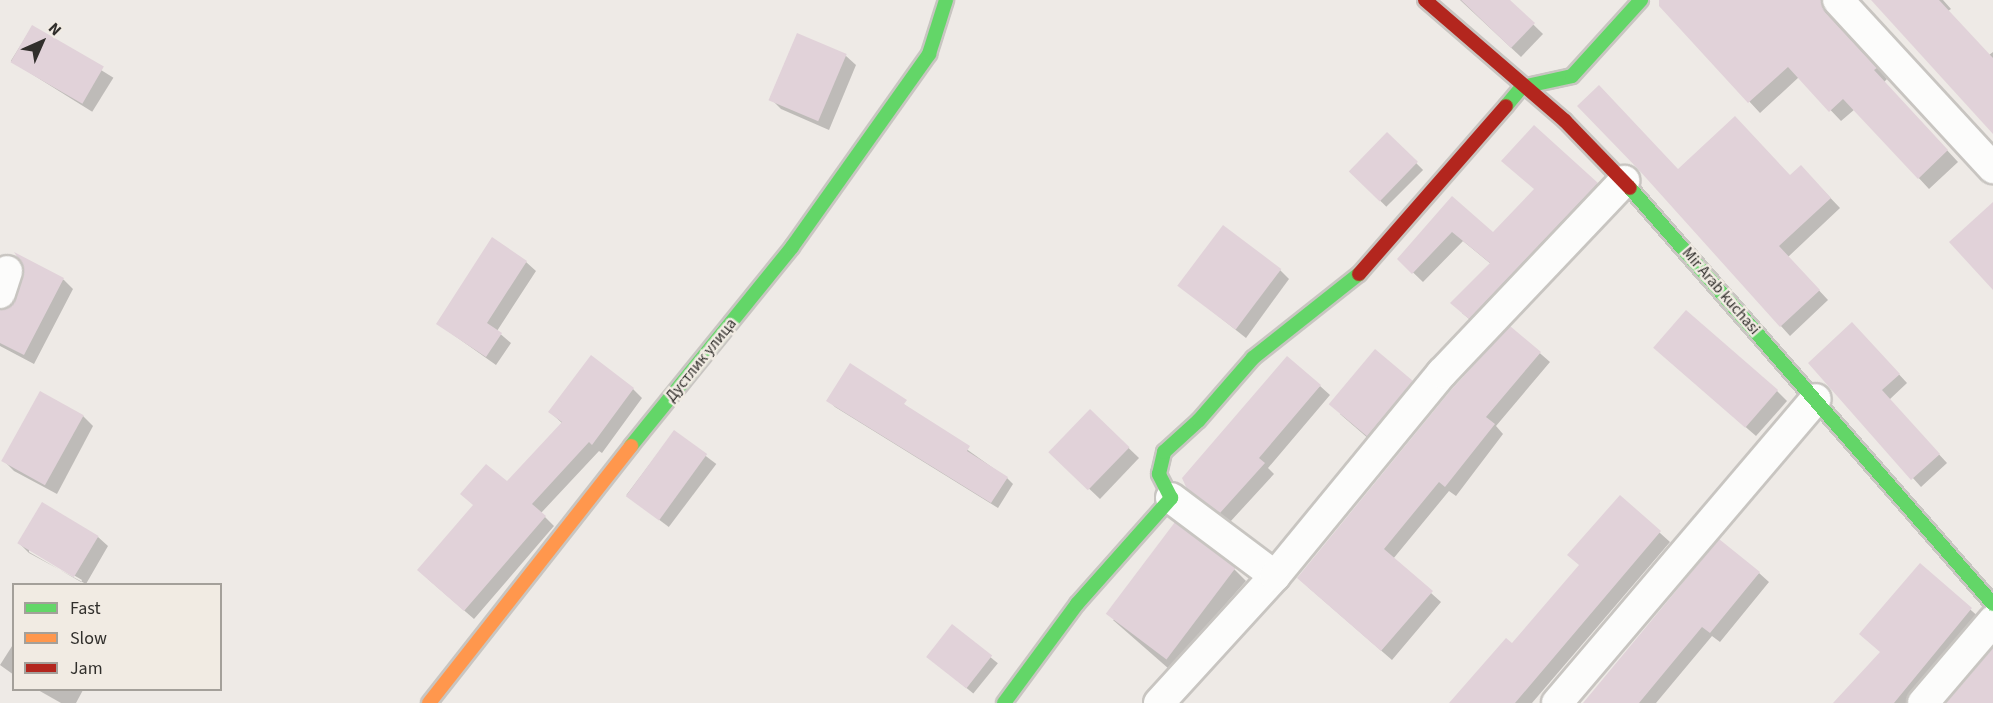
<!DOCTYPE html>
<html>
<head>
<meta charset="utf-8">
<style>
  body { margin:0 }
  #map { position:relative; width:1993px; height:703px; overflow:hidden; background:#eeeae6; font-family:"Source Sans 3",sans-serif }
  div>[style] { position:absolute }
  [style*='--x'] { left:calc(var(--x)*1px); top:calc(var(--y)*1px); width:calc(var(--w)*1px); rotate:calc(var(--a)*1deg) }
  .shadow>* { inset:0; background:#0003; transform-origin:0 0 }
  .building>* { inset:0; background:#e1d2d9; transform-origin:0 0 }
  .roads { filter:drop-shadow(2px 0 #c8c5c1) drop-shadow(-2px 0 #c8c5c1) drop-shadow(0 2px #c8c5c1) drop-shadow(0 -2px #c8c5c1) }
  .street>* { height:30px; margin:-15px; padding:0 15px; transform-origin:15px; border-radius:15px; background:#fcfcfb }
  .fast>* { height:14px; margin:-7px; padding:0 7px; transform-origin:7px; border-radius:7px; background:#63d668 }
  .slow>* { height:14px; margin:-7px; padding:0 7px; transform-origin:7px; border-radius:7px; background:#ff974d }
  .jam>* { height:14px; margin:-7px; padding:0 7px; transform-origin:7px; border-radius:7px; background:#b3261e }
  span { translate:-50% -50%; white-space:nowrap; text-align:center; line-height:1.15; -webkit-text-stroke:5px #f1ebe3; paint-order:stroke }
  .street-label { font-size:16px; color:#312f2c }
  .legend { position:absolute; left:12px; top:583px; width:210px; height:108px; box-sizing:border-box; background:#f1ebe3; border:2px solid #a4a09a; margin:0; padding:8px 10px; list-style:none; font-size:18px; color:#312f2c }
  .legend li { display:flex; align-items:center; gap:12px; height:30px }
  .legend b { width:30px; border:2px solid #a4a09a }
  .north { position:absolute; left:12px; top:12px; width:60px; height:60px; -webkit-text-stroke:4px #f1ebe3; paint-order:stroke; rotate:45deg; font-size:16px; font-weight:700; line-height:24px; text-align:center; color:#312f2c }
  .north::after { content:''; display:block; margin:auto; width:21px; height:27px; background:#312f2c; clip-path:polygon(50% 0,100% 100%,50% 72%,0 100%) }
</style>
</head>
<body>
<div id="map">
  <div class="shadow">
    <i style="clip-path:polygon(1460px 0,1508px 0,1543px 34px,1521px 57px)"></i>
    <i style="clip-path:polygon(1668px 0,1819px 0,1887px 79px,1884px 82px,1958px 162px,1929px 189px,1855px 109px,1841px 121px,1799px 77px,1760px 113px,1661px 6px)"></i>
    <i style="clip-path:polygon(1873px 0,1943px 0,1951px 9px,1948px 11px,1989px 55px,1993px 52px,1993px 131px)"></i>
    <i style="left:32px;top:27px;width:96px;height:40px;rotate:32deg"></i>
    <i style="clip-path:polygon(798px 35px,846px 56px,856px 65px,829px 130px,781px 109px,771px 99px)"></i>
    <i style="clip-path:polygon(1534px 127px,1607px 194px,1480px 328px,1462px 313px,1491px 264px,1463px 241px,1423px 282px,1399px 259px,1452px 198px,1493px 234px,1536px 190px)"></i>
    <i style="left:1387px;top:134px;width:51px;height:52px;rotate:45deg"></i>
    <i style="clip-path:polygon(1801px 167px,1840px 208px,1788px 257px,1828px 300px,1790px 336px,1639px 168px,1791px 177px)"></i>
    <i style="clip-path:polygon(18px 256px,64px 280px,73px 289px,34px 364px,0 346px,0 310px,18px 300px,26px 268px)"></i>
    <i style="clip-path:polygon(526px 262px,536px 271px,497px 331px,511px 343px,496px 365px,438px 324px)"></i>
    <i style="clip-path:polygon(1280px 270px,1289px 279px,1246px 338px,1179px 285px)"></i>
    <i style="clip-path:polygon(1511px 328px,1550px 362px,1496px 426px,1503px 434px,1456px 496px,1449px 491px,1393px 559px,1441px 602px,1392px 660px,1308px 587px)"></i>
    <i style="clip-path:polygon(1861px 333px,1907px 383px,1889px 400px,1947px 463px,1921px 487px,1810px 363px)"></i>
    <i style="clip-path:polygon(1665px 357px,1777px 391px,1787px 401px,1756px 436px)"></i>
    <i style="clip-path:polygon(850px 366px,1007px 478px,1013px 484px,998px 508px,835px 407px,828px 400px)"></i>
    <i style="clip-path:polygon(1412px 382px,1421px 392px,1377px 446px,1340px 414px)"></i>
    <i style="clip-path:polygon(1320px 386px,1330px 395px,1268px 468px,1274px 474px,1230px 522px,1189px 488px)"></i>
    <i style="clip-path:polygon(633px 389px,642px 398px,602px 453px,599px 451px,541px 513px,554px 526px,474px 619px,428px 579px,507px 483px,563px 424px,550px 412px)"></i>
    <i style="clip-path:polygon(1090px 411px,1139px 458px,1100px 499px,1061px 462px)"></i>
    <i style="clip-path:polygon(83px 416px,93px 426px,57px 494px,14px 471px,5px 462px)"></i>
    <i style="left:674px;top:432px;width:53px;height:79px;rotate:37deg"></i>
    <i style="clip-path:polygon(1620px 497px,1670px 542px,1532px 703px,1451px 703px,1512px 645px,1580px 566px)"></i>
    <i style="clip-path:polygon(evenodd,98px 537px,108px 546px,86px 584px,29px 553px,20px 544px,98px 537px,29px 549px,82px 580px,81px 582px,29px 552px,29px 549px)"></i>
    <i style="clip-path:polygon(1920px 565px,1981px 619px,1910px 703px,1835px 703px,1881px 653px)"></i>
    <i style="clip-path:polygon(1234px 569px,1246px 581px,1169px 669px,1113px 620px)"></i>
    <i style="clip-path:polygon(1759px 573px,1769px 582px,1720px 642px,1712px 636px,1656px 703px,1585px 703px)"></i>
    <i style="left:952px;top:626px;width:59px;height:39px;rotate:39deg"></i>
    <i style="clip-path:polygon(14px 643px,14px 675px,0 665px)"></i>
    <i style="clip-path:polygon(38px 690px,83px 690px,76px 703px,61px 703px)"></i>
  </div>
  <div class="building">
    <i style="clip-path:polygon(1461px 0,1510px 0,1535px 23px,1511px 48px)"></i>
    <i style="clip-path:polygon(1659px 0,1821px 0,1825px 12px,1877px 68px,1874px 70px,1948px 150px,1918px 179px,1843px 99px,1829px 112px,1788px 67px,1748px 103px,1659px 6px)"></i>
    <i style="clip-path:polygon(1871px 0,1939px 0,1993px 58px,1993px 134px)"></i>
    <i style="left:32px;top:25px;width:83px;height:43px;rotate:30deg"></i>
    <i style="left:797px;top:33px;width:54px;height:73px;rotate:23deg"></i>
    <i style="clip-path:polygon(1599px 85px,1678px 169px,1735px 116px,1790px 175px,1801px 165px,1831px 198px,1779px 246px,1820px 290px,1780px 327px,1638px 169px,1577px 106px)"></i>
    <i style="clip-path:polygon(1534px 125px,1598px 183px,1469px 319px,1450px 303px,1490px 263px,1452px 232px,1412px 274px,1397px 259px,1452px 196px,1493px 232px,1534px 189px,1501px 161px)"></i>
    <i style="left:1387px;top:132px;width:43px;height:55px;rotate:44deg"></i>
    <i style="clip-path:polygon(1993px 202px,1993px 290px,1949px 242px)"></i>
    <i style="left:1223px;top:225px;width:73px;height:76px;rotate:37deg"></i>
    <i style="clip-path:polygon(492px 237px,527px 261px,487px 323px,502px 333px,486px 357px,436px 324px)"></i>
    <i style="clip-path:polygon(14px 252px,64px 278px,24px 355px,0 343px,0 310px,12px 305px,24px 276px,24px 267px)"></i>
    <i style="left:1686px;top:310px;width:122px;height:50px;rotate:41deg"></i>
    <i style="clip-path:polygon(1852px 322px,1900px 374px,1882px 390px,1940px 454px,1911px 480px,1808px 363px)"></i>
    <i style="clip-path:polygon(1510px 326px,1541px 352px,1486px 417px,1495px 424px,1445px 487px,1439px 482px,1384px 549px,1433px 591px,1381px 651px,1297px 578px,1451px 390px)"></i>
    <i style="left:1375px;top:349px;width:50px;height:72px;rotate:40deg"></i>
    <i style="clip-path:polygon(591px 355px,634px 388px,592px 445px,589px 442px,532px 504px,546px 516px,464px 611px,417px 570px,473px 505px,460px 494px,486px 464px,507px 481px,562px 422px,548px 412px)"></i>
    <i style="clip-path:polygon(1287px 356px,1321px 385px,1259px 458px,1265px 463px,1220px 513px,1187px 489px,1182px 478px)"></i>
    <i style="clip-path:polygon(850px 363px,907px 400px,904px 404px,970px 446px,967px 451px,1008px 477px,991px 503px,826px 401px)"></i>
    <i style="left:40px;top:391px;width:50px;height:80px;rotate:29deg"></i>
    <i style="left:1090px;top:409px;width:55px;height:60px;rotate:44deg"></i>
    <i style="left:674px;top:430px;width:41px;height:82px;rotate:36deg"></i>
    <i style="clip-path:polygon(1620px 495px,1661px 531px,1515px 703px,1449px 703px,1506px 638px,1512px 643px,1579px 565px,1567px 555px)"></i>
    <i style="left:42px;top:502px;width:66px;height:48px;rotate:31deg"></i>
    <i style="left:1175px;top:522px;width:76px;height:115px;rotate:37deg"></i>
    <i style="clip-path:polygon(1719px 539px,1760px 572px,1710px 633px,1702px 627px,1639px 703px,1583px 703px)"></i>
    <i style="clip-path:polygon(1920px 563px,1972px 608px,1894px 703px,1833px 703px,1880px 652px,1859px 634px)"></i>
    <i style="left:952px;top:624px;width:51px;height:42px;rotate:38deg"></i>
    <i style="clip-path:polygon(1993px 648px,1993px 703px,1946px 703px)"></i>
  </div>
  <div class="roads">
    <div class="street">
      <i style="--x:1838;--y:0;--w:229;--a:47.3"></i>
      <i style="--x:0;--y:293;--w:23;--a:-72"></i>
      <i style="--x:1171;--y:498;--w:130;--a:36.9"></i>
      <i style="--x:1159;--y:703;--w:172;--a:-47.6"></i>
      <i style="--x:1275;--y:576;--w:263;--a:-50.6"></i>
      <i style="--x:1442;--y:373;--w:265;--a:-46.5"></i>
      <i style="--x:1557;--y:703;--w:399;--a:-49.6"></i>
      <i style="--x:1923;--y:703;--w:108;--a:-49.5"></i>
    </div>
    <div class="fast">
      <i style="--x:1506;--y:106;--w:25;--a:-50"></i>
      <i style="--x:1522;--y:87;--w:51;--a:-12.4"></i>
      <i style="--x:1572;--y:76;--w:103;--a:-47.8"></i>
      <i style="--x:1630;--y:188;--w:552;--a:48.89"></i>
      <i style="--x:631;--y:446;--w:256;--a:-51"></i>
      <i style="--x:792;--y:247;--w:237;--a:-54.6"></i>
      <i style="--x:929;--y:54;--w:57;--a:-72.5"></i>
      <i style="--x:1004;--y:703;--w:123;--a:-53.6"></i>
      <i style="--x:1077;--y:604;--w:142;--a:-48.4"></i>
      <i style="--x:1171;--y:498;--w:27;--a:-117"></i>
      <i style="--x:1159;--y:474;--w:23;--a:-77"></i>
      <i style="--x:1164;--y:452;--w:47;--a:-42.4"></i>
      <i style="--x:1199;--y:420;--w:82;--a:-48.9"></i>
      <i style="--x:1253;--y:358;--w:135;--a:-38.4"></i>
    </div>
    <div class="slow">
      <i style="--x:429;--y:703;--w:327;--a:-51.8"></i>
    </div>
    <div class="jam">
      <i style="--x:1425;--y:0;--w:185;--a:40.8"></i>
      <i style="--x:1565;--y:121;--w:93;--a:45.9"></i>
      <i style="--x:1359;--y:274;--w:223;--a:-48.8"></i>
    </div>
  </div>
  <div class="street-label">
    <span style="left:1721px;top:291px;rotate:49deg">Mir Arab kuchasi</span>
    <span style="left:701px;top:360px;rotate:-51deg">Дустлик улица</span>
  </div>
  <ul class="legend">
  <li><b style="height:8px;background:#63d668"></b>Fast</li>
  <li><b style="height:8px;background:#ff974d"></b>Slow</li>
  <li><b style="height:8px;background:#b3261e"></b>Jam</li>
  </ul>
  <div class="north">N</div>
</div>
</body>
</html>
